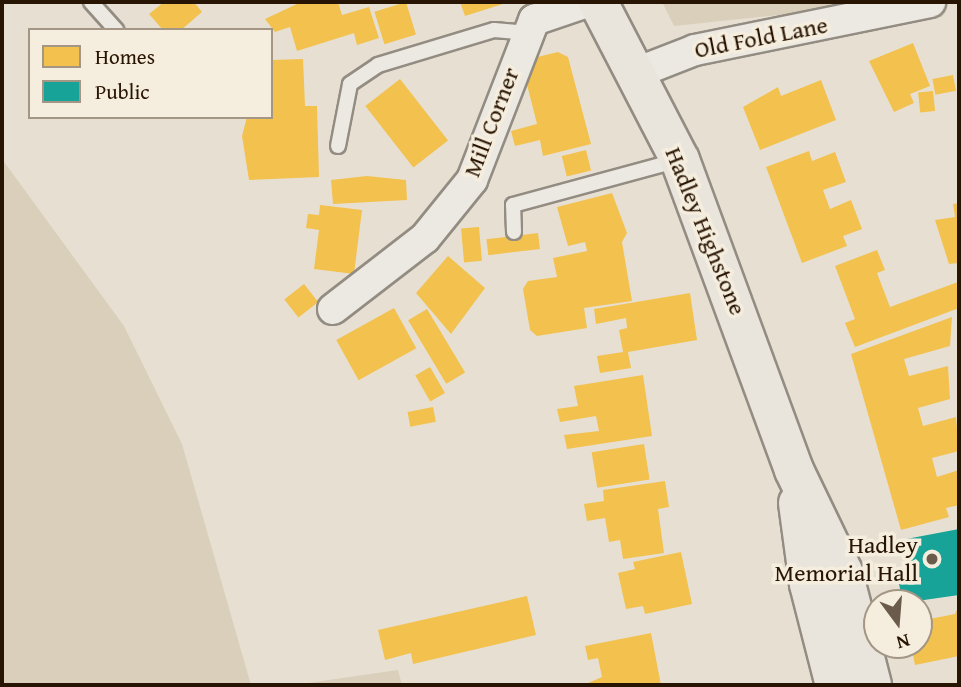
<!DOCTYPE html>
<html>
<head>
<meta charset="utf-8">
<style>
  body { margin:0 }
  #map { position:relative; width:961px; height:687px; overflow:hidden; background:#e7e0d2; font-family:"Gentium Book Plus",serif }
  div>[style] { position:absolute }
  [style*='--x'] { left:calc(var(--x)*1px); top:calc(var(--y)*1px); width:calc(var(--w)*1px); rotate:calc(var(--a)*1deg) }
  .green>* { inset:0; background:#d9cfbb }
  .homes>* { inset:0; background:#f2c14e; transform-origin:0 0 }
  .public>* { inset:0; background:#17a398 }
  .roads { filter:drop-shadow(2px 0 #938c82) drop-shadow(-2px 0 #938c82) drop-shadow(0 2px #938c82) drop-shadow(0 -2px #938c82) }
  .lane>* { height:14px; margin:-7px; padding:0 7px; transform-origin:7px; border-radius:7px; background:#ece8e2 }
  .street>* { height:30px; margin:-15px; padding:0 15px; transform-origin:15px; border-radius:15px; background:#ece8e2 }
  .primary>* { height:38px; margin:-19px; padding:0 19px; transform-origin:19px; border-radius:19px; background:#e9e5dd }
  .dots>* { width:19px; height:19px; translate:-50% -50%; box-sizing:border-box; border:4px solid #f5eddd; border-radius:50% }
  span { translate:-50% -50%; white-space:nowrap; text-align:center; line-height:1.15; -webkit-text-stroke:7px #f5eddd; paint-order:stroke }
  .street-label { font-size:24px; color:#281402 }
  .poi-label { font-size:24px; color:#281402 }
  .right { translate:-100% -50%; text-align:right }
  .frame { position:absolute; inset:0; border:4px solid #281402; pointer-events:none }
  .legend { position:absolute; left:28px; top:28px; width:245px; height:91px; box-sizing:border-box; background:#f5eddd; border:2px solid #a39685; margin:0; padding:9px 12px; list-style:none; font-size:21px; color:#281402 }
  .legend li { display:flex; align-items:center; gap:14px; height:35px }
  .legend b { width:35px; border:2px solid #a39685 }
  .north { position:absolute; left:863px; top:589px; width:70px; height:70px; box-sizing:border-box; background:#f5eddd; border:2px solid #a39685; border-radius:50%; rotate:164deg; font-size:19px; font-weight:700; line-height:28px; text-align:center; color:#281402 }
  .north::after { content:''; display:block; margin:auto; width:24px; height:32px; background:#6b5b4b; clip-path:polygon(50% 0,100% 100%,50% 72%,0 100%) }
</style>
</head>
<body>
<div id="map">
  <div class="green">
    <i style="clip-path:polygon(662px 2px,903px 2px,674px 26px)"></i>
    <i style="clip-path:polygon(2px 159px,124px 326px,182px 444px,251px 685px,2px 685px)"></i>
    <i style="clip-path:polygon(398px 670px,402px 685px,294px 685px)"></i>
  </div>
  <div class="homes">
    <i style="clip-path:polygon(164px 2px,194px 2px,202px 12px,181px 30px,163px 30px,149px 14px)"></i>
    <i style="clip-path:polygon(301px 2px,338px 2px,342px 15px,369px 7px,379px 38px,357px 45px,354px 33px,297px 51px,290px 27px,275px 32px,265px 19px)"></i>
    <i style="left:406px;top:2px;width:34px;height:33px;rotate:73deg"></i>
    <i style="clip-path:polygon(460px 2px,509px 2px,465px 16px)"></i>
    <i style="clip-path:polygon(913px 43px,930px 86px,910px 94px,914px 103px,894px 112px,869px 61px)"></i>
    <i style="clip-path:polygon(558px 52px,568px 57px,591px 144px,543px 156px,540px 140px,515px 146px,511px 131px,537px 124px,521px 61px)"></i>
    <i style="clip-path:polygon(303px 59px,305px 106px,317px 106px,319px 177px,249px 180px,242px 136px,247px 117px,271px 117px,271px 60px)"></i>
    <i style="left:953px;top:75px;width:16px;height:21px;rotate:79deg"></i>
    <i style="left:400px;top:79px;width:78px;height:44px;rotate:52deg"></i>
    <i style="clip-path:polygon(821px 80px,836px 120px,760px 150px,743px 107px,778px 87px,781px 96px)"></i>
    <i style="left:933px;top:91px;width:20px;height:15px;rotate:84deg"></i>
    <i style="left:586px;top:150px;width:21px;height:25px;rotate:76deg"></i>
    <i style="clip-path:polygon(809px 151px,812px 161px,835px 152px,846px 182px,823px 190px,830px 209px,851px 200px,862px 229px,843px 236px,847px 246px,802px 263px,766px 167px)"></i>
    <i style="clip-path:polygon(367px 176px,406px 180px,407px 200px,333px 204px,331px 180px)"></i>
    <i style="clip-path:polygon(612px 193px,627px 233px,622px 242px,632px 301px,584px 308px,587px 328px,537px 336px,530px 330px,523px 289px,528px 281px,557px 277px,553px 258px,587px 251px,585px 242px,568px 246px,557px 207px)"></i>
    <i style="clip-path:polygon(959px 203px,959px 263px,949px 264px,935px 220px,955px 217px,953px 204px)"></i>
    <i style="clip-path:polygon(320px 205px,362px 210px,354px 274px,314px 269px,319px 230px,306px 228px,308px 214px,319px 215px)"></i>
    <i style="left:479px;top:227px;width:34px;height:18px;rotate:85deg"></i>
    <i style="left:538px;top:233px;width:16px;height:52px;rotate:83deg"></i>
    <i style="clip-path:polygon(877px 250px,885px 270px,877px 273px,890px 307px,958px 282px,959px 308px,855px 347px,845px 323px,855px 319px,835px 266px)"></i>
    <i style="clip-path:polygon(448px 256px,485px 288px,451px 334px,416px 293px)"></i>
    <i style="left:304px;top:284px;width:23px;height:25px;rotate:52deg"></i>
    <i style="clip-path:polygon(690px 293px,697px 340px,628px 352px,631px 368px,600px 373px,597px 356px,623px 352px,619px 330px,627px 328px,626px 318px,596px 324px,594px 309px)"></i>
    <i style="left:394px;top:308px;width:46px;height:66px;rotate:61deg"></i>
    <i style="left:427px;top:309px;width:74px;height:22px;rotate:59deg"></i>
    <i style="clip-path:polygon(952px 317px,950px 346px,904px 359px,909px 376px,948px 366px,950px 399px,918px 408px,923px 426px,956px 417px,959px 451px,932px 458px,937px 477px,959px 470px,959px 505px,946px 508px,949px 517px,901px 530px,851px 354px)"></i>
    <i style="left:430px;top:367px;width:30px;height:17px;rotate:60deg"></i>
    <i style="clip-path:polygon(643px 375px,652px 436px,567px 449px,564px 435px,599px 431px,596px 416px,560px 422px,557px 409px,578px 406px,574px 386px)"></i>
    <i style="left:433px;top:407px;width:15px;height:26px;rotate:79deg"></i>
    <i style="left:644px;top:444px;width:36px;height:53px;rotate:81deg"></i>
    <i style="clip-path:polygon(665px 481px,669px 507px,658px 509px,664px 553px,623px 559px,620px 540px,609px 542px,605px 518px,587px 521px,584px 504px,604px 501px,603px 490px)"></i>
    <i style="clip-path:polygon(681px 552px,692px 604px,645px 614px,643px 606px,626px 609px,618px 573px,635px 569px,633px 562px)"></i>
    <i style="clip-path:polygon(527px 596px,536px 635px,413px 664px,411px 653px,385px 660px,378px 630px)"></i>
    <i style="clip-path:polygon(959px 605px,959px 656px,915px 665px,911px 645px,919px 645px,919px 621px,955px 614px)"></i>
    <i style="clip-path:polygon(651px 633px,661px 685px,583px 685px,602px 677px,598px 658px,588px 660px,585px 646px)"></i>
  </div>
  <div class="public">
    <i style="clip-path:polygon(959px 529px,959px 595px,903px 603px,898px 579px,908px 577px,901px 540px)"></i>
  </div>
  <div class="roads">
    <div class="lane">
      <i style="--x:91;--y:2;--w:38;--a:48"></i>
      <i style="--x:338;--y:146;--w:63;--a:-79"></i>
      <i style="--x:350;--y:84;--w:34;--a:-34"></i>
      <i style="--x:378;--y:65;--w:121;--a:-16.8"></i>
      <i style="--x:494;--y:30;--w:32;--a:5"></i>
      <i style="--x:514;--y:232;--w:27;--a:-92"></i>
      <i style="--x:513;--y:205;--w:172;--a:-15.2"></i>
    </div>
    <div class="street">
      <i style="--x:636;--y:73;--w:63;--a:-21.3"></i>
      <i style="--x:695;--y:50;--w:240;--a:-11.5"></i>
      <i style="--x:333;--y:309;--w:116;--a:-37.7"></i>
      <i style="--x:425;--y:238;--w:75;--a:-51"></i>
      <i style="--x:472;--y:180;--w:172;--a:-68.8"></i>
      <i style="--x:534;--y:20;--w:56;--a:-18.8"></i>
    </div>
    <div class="primary">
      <i style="--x:598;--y:2;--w:178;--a:62.6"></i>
      <i style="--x:680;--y:160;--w:330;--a:69.8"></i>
      <i style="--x:794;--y:470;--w:113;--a:64.3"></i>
      <i style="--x:843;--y:572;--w:117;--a:75.6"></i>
      <i style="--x:798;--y:503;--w:82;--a:82.3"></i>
      <i style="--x:809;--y:584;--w:104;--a:75.6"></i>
    </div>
  </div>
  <div class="dots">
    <i style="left:932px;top:559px;background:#6b5b4b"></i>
  </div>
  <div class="street-label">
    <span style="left:761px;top:37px;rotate:-11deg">Old Fold Lane</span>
    <span style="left:491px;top:122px;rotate:-69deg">Mill Corner</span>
    <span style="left:706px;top:231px;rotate:68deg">Hadley Highstone</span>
  </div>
  <div class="poi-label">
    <span class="right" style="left:918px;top:559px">Hadley<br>Memorial Hall</span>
  </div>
  <div class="frame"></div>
  <ul class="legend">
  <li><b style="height:19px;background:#f2c14e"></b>Homes</li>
  <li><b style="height:19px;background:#17a398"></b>Public</li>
  </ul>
  <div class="north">N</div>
</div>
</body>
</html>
